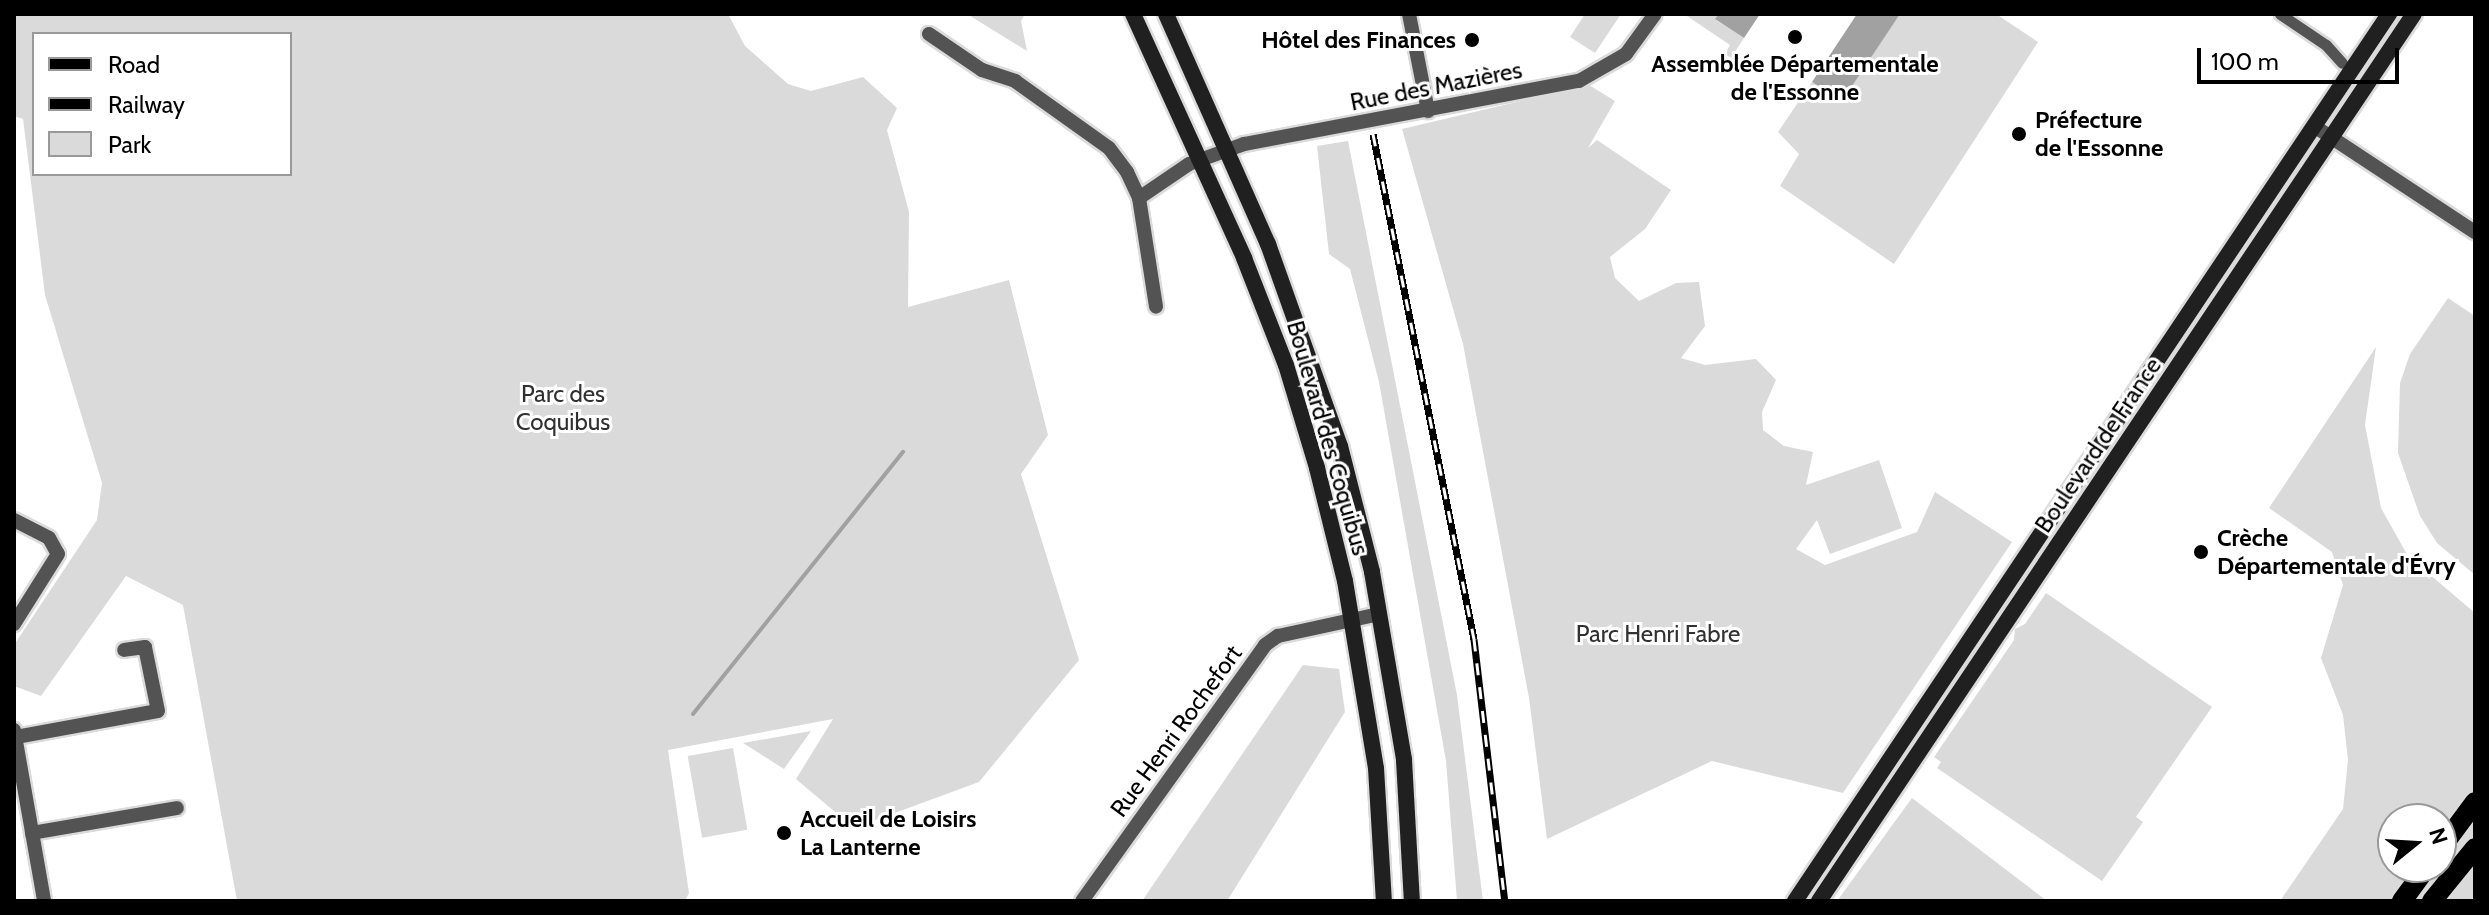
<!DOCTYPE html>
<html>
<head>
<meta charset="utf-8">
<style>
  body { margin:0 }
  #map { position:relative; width:2489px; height:915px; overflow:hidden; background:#fff; font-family:Cabin,sans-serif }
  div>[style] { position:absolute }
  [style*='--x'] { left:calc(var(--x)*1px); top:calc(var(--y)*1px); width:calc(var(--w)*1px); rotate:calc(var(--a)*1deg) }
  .green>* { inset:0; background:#dadada; transform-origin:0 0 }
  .water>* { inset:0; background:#a1a1a1 }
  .stream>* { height:4px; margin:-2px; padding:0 2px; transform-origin:2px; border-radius:2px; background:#a1a1a1 }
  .roads { filter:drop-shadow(2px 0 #dbdbdb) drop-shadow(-2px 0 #dbdbdb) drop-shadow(0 2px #dbdbdb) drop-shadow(0 -2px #dbdbdb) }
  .pedestrian>* { height:11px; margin:-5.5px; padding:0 5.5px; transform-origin:5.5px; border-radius:5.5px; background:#535353 }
  .minor>* { height:14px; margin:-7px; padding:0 7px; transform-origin:7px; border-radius:7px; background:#535353 }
  .secondary>* { height:16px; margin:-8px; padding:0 8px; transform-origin:8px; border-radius:8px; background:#202020 }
  .primary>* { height:20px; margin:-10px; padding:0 10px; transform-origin:10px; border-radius:10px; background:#000 }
  .rail>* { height:7px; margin-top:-3.5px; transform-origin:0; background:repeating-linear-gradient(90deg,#fff 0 12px,#000 0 24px); box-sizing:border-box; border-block:2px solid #000 }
  .dots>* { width:22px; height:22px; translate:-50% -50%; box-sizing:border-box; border:4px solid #fff; border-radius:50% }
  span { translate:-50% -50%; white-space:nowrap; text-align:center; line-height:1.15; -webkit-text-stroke:6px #fff; paint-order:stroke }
  .poi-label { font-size:24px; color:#000; font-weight:700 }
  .right { translate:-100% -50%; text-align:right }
  .left { translate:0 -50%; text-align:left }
  .street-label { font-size:24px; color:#000 }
  .park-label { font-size:24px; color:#313131 }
  .frame { position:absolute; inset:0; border:16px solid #000; pointer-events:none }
  .legend { position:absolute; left:32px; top:32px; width:260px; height:144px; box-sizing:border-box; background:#fff; border:2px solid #999; margin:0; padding:10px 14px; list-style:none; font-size:24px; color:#000 }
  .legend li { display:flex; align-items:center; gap:16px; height:40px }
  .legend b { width:40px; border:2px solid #999 }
  .north { position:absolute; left:2377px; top:803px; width:80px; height:80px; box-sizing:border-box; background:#fff; border:2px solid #999; border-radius:50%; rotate:72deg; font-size:22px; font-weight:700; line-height:32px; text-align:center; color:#000 }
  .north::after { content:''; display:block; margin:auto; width:28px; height:36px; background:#000; clip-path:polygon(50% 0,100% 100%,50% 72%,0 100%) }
  .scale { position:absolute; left:2197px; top:48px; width:202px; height:36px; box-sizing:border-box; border:4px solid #000; border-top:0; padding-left:10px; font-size:24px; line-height:28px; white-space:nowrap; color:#000; -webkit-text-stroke:6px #fff; paint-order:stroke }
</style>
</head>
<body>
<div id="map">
  <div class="green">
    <i style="clip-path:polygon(evenodd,14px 14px,728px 14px,745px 46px,788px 84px,811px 91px,863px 77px,897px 108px,887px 130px,909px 212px,908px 307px,1009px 280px,1048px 435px,1021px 474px,1079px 660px,979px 782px,854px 828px,796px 779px,833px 719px,668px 750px,689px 893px,685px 901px,237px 901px,183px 605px,126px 576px,41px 696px,14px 686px,14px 645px,97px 520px,102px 483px,45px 295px,23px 119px,14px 116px,14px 14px,34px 34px,290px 34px,290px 174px,34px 174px,34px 34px)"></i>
    <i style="clip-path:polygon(967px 14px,1025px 14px,1021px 21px,1027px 51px)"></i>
    <i style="clip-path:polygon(1585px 14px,1621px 14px,1595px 53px,1570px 37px)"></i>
    <i style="clip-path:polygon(1684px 14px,1719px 14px,1716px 20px,1744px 38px,1731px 58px,1725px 54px,1730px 45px)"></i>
    <i style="clip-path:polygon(1900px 14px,1996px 14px,2038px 42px,1894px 264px,1780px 186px,1799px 154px,1778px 132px,1812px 82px,1842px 100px)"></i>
    <i style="clip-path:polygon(1589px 85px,1615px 101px,1588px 148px,1597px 140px,1671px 190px,1645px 229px,1610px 257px,1615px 278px,1639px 301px,1676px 283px,1699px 282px,1705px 326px,1681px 358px,1705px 365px,1756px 359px,1776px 380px,1762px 412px,1763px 430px,1784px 446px,1813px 452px,1806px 485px,1879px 460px,1902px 528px,1830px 554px,1817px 520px,1796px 549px,1825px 565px,1917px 532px,1935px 492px,2012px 542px,1843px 793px,1712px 761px,1547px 839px,1529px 698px,1463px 344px,1402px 129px)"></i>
    <i style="clip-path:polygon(1348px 141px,1457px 695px,1483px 901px,1457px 901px,1446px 761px,1379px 382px,1350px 269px,1329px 254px,1317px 146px)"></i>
    <i style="clip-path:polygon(2448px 298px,2475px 316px,2475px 575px,2437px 543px,2420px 516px,2398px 453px,2400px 383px,2410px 354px)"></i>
    <i style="clip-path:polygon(evenodd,2376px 347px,2365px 425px,2381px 508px,2408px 556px,2475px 613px,2475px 901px,2280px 901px,2343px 809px,2348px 760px,2343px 715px,2321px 658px,2343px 585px,2332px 552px,2269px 508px,2376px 347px,2393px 819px,2441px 819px,2441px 867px,2393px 867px,2393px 819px)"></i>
    <i style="clip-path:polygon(2046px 593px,2212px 707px,2136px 817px,2143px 822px,2102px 881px,1937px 768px,1941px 762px,1934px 757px,2014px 640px,2015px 629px,2025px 624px)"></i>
    <i style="clip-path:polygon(1303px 665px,1339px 669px,1345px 712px,1227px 901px,1142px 901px)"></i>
    <i style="clip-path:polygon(811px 731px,784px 769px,743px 743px)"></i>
    <i style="left:733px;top:748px;width:83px;height:46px;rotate:80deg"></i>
    <i style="clip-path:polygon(1912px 798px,2047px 901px,1837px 901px)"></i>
  </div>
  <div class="water">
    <i style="clip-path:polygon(1719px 14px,1760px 14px,1744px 38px,1715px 19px)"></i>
    <i style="clip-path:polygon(1857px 14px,1900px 14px,1842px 101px,1812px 82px)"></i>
  </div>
  <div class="stream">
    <i style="--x:693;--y:714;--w:336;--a:-51.3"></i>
  </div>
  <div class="roads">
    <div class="pedestrian">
      <i style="--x:2280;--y:14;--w:55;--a:34"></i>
      <i style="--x:2326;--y:45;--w:24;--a:48"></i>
    </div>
    <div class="minor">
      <i style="--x:1409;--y:14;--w:99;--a:78.9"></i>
      <i style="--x:929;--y:34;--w:64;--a:34.2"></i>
      <i style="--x:982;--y:70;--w:35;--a:18"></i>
      <i style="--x:1015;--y:81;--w:115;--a:35.5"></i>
      <i style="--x:1109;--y:148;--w:30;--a:53"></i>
      <i style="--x:1127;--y:172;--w:29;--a:65"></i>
      <i style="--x:1139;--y:198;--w:110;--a:81.1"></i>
      <i style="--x:2314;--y:126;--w:193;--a:33.4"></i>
      <i style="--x:1139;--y:198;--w:60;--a:-34.2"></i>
      <i style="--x:1189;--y:164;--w:59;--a:-20"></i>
      <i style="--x:1244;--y:144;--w:341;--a:-10.7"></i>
      <i style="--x:1579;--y:81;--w:54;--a:-29.9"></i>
      <i style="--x:1626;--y:54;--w:49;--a:-54.1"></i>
      <i style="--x:14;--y:520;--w:39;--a:27"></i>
      <i style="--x:49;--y:538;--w:18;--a:61"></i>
      <i style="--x:58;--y:554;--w:83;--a:122.2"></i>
      <i style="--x:14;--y:730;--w:174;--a:80"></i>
      <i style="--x:16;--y:737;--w:144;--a:-10.4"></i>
      <i style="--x:158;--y:711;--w:65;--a:-101.5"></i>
      <i style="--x:145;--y:647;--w:21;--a:172"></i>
      <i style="--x:32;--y:833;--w:147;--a:-9.8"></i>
      <i style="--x:1082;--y:901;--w:315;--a:-54.4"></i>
      <i style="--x:1265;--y:645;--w:16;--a:-35"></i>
      <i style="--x:1278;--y:636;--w:103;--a:-12.3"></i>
    </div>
    <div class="secondary">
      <i style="--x:1133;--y:14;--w:268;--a:65.5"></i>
      <i style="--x:1244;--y:258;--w:115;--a:68.6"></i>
      <i style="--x:1286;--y:365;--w:108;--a:73.2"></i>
      <i style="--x:1317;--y:468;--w:116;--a:76.1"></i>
      <i style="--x:1345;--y:581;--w:190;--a:80.6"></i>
      <i style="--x:1376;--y:768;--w:133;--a:86.6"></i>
      <i style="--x:1166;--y:14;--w:252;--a:66.1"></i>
      <i style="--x:1268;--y:244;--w:214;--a:70.4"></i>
      <i style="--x:1340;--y:446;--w:130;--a:75.7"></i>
      <i style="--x:1372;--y:572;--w:191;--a:80.3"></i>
      <i style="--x:1404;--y:760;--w:141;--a:86.8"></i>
      <i style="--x:1795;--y:901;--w:1068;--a:-56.19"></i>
      <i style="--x:1819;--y:901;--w:1068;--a:-56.15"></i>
    </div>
    <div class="primary">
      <i style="--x:2441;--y:848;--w:57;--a:-53.5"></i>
      <i style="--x:2402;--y:901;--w:42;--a:-53.7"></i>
      <i style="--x:2432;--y:901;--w:68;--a:-50.9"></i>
    </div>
  </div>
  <div class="rail">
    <i style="--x:1373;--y:134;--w:515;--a:78.69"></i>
    <i style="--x:1474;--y:639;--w:264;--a:83.3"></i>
  </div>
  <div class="dots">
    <i style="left:1795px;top:37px;background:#000"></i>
    <i style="left:1472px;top:40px;background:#000"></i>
    <i style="left:2019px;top:134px;background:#000"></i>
    <i style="left:2201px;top:552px;background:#000"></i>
    <i style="left:784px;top:833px;background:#000"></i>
  </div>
  <div class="poi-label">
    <span class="right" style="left:1456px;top:40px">Hôtel des Finances</span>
    <span style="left:1795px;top:78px">Assemblée Départementale<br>de l'Essonne</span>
    <span class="left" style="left:2035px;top:134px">Préfecture<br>de l'Essonne</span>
    <span class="left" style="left:2217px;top:552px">Crèche<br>Départementale d'Évry</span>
    <span class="left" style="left:800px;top:833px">Accueil de Loisirs<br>La Lanterne</span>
  </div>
  <div class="street-label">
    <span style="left:1436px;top:86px;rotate:-11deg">Rue des Mazières</span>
    <span style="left:1328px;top:438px;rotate:74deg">Boulevard des Coquibus</span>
    <span style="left:2098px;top:445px;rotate:-56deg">Boulevard de France</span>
    <span style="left:1176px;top:731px;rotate:-54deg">Rue Henri Rochefort</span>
  </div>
  <div class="park-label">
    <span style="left:563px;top:408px">Parc des<br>Coquibus</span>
    <span style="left:1658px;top:634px">Parc Henri Fabre</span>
  </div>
  <div class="frame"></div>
  <ul class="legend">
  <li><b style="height:10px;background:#000"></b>Road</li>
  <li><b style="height:10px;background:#000"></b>Railway</li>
  <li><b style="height:22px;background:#dadada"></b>Park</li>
  </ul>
  <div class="north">N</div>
  <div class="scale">100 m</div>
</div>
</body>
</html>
